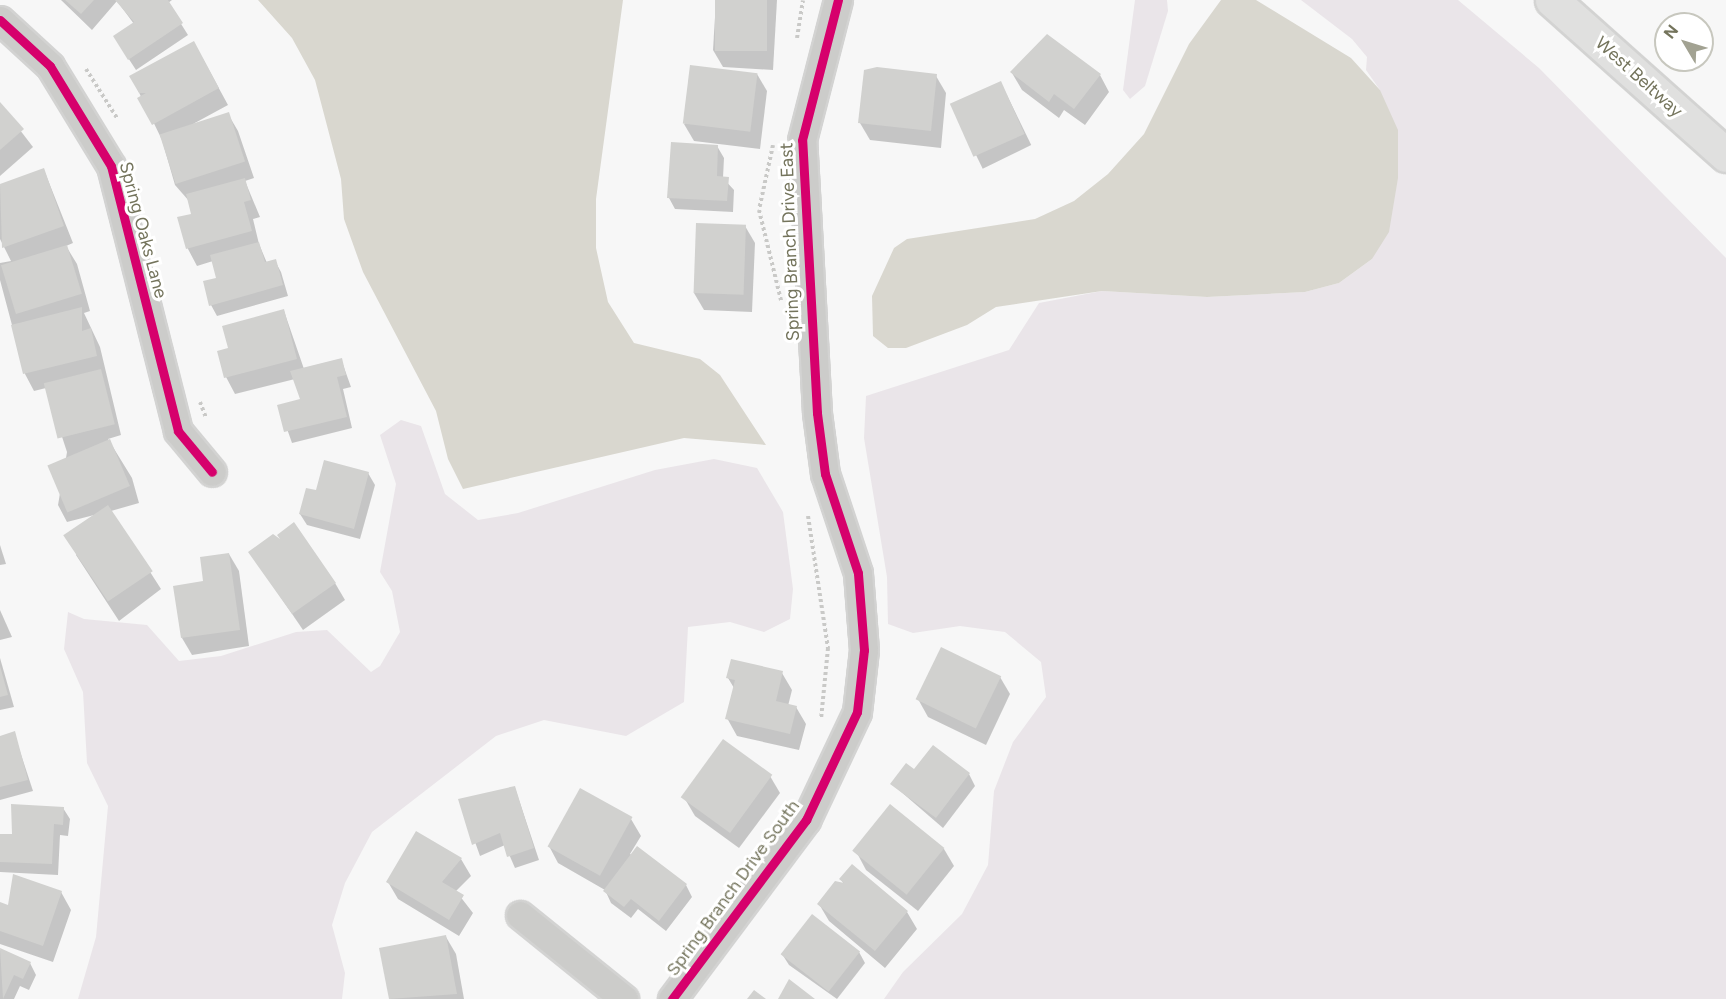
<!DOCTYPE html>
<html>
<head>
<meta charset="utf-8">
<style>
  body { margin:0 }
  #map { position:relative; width:1726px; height:999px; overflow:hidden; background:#f7f7f7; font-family:Figtree,sans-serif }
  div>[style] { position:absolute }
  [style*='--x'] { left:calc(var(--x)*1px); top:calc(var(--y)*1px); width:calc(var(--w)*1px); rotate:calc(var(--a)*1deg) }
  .green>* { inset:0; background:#eae5e9 }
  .water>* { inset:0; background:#d9d7cf }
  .shadow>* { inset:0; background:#0003; transform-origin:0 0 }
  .building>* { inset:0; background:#d1d1cf; transform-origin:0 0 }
  .path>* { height:4px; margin-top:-2px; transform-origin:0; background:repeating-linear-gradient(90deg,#c9c9c7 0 3px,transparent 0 6px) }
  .roads { filter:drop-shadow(2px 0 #d3d3d2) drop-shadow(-2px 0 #d3d3d2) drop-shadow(0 2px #d3d3d2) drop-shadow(0 -2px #d3d3d2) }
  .minor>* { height:27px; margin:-13.5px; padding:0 13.5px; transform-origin:13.5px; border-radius:13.5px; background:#ccccca }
  .highway>* { height:33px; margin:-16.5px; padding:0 16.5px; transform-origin:16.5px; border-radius:16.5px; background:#e0e0df }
  .cycleway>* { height:9px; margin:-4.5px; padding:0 4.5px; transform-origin:4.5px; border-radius:4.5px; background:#d6006c }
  span { translate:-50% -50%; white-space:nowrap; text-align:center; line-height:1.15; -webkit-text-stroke:6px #fff; paint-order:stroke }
  .street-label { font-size:18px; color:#74745c }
  .north { position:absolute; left:1654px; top:12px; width:60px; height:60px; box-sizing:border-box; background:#fff; border:2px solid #c7c7be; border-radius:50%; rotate:308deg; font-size:16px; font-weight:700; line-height:24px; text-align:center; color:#74745c }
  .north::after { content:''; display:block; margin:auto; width:21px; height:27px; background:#a2a292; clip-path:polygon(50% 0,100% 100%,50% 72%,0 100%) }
</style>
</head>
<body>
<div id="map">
  <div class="green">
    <i style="clip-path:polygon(1135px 0,1167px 0,1168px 11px,1145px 86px,1130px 99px,1123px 90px)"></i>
    <i style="clip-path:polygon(1301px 0,1458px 0,1539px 68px,1726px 258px,1726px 999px,884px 999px,903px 972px,962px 914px,988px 865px,994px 791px,1013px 742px,1046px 697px,1041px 662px,1005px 632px,960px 626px,913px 633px,888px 624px,887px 577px,864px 438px,866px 396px,1009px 350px,1039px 303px,1102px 291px,1207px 297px,1305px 292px,1339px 283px,1372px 259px,1380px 90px,1366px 70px,1367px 57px,1352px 39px)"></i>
    <i style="clip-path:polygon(401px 420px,421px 426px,445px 494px,478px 520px,518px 513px,655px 470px,714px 459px,757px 468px,783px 512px,793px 589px,790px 619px,764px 632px,730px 622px,688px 627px,684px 702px,626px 736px,544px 720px,496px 736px,372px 832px,345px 883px,332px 925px,345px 973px,342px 999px,78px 999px,96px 937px,108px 806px,87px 763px,83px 692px,64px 649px,68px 612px,84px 619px,147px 625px,179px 661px,221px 656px,296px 632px,327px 630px,371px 672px,380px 666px,400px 632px,392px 591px,380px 572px,396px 484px,380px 435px)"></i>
  </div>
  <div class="water">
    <i style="clip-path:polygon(258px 0,623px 0,596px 199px,596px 248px,608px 302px,634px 343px,700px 359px,720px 375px,766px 445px,684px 438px,463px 489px,448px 459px,436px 411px,363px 272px,344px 219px,341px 179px,315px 80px,292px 38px)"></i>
    <i style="clip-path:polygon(1221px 0,1256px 0,1351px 58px,1380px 90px,1398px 130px,1398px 178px,1389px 232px,1372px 259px,1339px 283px,1305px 292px,1207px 297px,1102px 291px,996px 307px,967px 325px,906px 348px,888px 348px,873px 336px,872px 296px,894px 248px,907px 239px,1035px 219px,1074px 201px,1108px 174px,1144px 134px,1189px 44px)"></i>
  </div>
  <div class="shadow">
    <i style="clip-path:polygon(61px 0,172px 0,168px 3px,188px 35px,136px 70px,121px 47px,134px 24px,117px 1px,92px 30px)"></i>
    <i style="clip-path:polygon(716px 0,777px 0,773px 70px,723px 67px,713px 50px)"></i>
    <i style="clip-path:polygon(203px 59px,228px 105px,193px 124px,228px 114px,238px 131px,254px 178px,245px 181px,260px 217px,253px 219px,259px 244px,267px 263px,275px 261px,281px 272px,288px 296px,217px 316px,211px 305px,218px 279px,213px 261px,197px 266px,188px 249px,179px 218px,192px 215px,189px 201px,175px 185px,162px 140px,131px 76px)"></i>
    <i style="clip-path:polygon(1012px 73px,1100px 75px,1109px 92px,1085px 125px,1064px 110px,1059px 118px,1022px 90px)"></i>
    <i style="clip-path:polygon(757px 74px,767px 91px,760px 149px,694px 141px,684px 124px)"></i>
    <i style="clip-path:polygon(936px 76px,946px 93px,941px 148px,870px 140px,860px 123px)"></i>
    <i style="left:1001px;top:83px;width:69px;height:54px;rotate:64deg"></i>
    <i style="clip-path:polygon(0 104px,33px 147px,0 176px)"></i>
    <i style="clip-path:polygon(717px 146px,724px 158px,723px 178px,734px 190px,733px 212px,675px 209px,669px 198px)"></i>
    <i style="clip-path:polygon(44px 170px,73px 243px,66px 246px,77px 264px,90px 311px,84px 313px,100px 347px,121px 435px,108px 439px,132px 478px,139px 503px,111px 511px,161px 589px,119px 621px,76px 555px,98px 514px,67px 522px,58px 505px,67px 452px,46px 388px,34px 391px,25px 374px,0 280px,0 263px,11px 261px,0 239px,0 186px)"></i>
    <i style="clip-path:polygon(745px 226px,755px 243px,752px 312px,704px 310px,694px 293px)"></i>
    <i style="clip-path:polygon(284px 311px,304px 369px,341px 359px,351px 387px,343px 389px,352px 428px,292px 443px,279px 406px,302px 400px,295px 379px,235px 394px,226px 377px,229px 349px)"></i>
    <i style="clip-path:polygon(368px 473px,375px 485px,360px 539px,307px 525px,300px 514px)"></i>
    <i style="clip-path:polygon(0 545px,6px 564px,0 565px)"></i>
    <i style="clip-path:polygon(250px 552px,335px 583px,345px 600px,303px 630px)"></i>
    <i style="clip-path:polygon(229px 554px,239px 571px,249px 646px,192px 655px,182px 638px,205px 583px)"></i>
    <i style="clip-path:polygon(0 610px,12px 637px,0 640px)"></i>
    <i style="clip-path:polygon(0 658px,14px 707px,0 710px)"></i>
    <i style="clip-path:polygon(782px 673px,792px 690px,788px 706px,796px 707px,806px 724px,799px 750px,737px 736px,727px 718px,734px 688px,728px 678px)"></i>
    <i style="clip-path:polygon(1000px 677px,1010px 694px,986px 745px,928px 717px,918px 699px)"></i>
    <i style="clip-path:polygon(14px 733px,33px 791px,0 800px,0 737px)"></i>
    <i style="clip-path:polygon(915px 771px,969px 774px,975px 786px,943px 828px,892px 784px)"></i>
    <i style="clip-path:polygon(770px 776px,780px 793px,739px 848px,695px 816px,685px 799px)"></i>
    <i style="clip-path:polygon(515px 788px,539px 860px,515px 868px,505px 845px,480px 856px,460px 800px)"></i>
    <i style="clip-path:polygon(63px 808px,70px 819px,68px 836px,60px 835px,58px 875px,0 872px,0 835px,14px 836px)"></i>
    <i style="clip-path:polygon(631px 819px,641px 836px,630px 854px,686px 885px,692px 897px,666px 931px,638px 909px,631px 918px,611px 903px,605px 890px,558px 863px,549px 846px)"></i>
    <i style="clip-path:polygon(944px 849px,954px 866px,918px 911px,866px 870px,857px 853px)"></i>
    <i style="clip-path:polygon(461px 859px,471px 876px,456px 891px,473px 913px,459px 936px,398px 899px,388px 882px)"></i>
    <i style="clip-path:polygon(841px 879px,907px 912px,917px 929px,885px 968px,829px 921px,819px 904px,844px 885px)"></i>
    <i style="clip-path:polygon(61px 892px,71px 910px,53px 962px,0 944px,0 904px,9px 907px)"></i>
    <i style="clip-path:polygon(446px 937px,456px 954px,464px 999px,390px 999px,381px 949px)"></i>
    <i style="clip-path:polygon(0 950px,30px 963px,36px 975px,29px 990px,20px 986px,14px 999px,0 999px)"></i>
    <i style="clip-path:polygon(859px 952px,865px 963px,837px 999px,789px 965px,782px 954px)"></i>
  </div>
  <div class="building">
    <i style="clip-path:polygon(65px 0,94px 0,81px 14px)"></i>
    <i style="clip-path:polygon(115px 0,168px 0,183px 23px,128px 60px,113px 36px,134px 22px)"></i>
    <i style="left:715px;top:0;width:52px;height:51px"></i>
    <i style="clip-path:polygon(1047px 34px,1101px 74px,1074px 109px,1054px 94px,1049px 102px,1010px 72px)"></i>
    <i style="clip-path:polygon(194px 41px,219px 88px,152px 125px,137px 98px,146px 93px,139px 93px,129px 76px)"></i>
    <i style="left:690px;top:65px;width:68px;height:59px;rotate:7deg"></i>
    <i style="clip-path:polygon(877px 67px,937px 74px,931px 131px,858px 123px,864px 70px)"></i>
    <i style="left:1001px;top:81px;width:58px;height:56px;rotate:66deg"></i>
    <i style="clip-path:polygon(0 102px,24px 129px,0 150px)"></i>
    <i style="left:229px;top:112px;width:52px;height:73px;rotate:72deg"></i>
    <i style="clip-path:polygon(671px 142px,718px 145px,717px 176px,729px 177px,727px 201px,667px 198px)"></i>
    <i style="clip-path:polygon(44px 168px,64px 226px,2px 248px,0 184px)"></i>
    <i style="clip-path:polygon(245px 178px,251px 200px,244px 202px,252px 231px,186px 249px,177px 217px,191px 214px,186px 194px)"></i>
    <i style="left:696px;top:223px;width:50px;height:70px;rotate:2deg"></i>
    <i style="clip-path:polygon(259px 242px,265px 262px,276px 259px,283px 285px,209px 306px,203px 281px,216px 278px,210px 255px)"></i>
    <i style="left:67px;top:245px;width:51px;height:69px;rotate:73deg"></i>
    <i style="clip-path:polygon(82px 307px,82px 331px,91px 328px,97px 356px,23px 374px,11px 325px)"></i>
    <i style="clip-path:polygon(284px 309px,297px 359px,224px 378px,217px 351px,228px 348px,222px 326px)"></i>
    <i style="clip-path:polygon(342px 358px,346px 375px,337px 377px,347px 417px,284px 432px,277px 405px,300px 399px,290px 371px)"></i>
    <i style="left:101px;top:369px;width:57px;height:59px;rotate:76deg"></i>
    <i style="left:110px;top:439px;width:51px;height:68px;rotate:67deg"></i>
    <i style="clip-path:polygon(324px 460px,369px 472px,354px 529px,299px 514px,306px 488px,316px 490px)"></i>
    <i style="left:108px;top:505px;width:80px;height:54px;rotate:56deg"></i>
    <i style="clip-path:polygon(294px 522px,336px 583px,292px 614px,248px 552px,273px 534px,280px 539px,277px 535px)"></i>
    <i style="clip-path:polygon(229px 553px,240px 630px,181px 638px,173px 586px,203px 581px,200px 557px)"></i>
    <i style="left:941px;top:647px;width:67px;height:58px;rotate:26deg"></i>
    <i style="clip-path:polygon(731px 659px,783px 671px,776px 701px,797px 706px,790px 734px,725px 719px,735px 680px,726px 678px)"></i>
    <i style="clip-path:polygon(0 666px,8px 695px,0 697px)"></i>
    <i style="clip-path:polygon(15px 731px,28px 780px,0 787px,0 736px)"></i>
    <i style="left:723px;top:739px;width:61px;height:72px;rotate:36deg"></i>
    <i style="clip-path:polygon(933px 745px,970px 773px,936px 818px,890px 784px,906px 763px,914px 769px)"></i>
    <i style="clip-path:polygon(515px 786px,534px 848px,507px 857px,500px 833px,472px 845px,458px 799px)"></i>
    <i style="left:580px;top:788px;width:60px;height:67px;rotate:29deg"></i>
    <i style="clip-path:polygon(11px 804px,64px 807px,63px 825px,54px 824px,52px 864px,0 862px,0 834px,12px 834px)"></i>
    <i style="left:890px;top:804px;width:70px;height:60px;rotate:39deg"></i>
    <i style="clip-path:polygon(416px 831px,462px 858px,442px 882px,464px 895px,449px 920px,386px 882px)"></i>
    <i style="clip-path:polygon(637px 846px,687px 884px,659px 921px,631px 899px,624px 907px,603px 891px)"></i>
    <i style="clip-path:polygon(852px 864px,908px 911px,875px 951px,817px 904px,835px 881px,844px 883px,839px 879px)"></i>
    <i style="clip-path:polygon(13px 874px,62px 891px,43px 946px,0 931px,0 902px,8px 905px)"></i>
    <i style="left:812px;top:914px;width:61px;height:51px;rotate:38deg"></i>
    <i style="clip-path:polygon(446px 935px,457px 994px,389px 999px,379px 948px)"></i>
    <i style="clip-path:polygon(0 948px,31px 962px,23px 979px,14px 975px,3px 999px)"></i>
    <i style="clip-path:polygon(789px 979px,815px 999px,778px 999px)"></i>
    <i style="clip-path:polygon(754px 990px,766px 999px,747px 999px)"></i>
  </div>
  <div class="path">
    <i style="--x:797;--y:38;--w:38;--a:-81"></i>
    <i style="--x:86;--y:69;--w:58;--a:57.7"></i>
    <i style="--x:773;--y:145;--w:66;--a:102.2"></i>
    <i style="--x:759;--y:210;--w:93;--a:76.3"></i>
    <i style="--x:200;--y:402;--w:17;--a:69"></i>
    <i style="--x:808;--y:516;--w:134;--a:81.4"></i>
    <i style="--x:828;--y:648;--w:71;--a:95.6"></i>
  </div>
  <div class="roads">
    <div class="minor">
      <i style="--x:0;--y:20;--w:68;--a:42.6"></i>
      <i style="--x:50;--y:66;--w:117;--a:58.6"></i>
      <i style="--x:111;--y:166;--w:273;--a:75.8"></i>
      <i style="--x:178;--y:431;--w:53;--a:50.3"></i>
      <i style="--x:520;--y:915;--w:134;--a:38.9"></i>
      <i style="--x:672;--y:999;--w:224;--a:-53.2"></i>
      <i style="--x:806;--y:820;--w:119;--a:-64.7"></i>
      <i style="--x:857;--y:712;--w:62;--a:-83.6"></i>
      <i style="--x:864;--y:650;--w:77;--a:-94.5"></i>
      <i style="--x:858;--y:573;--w:104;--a:-108.4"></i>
      <i style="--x:825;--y:474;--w:62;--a:-97.5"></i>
      <i style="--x:817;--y:413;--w:273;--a:-93.1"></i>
      <i style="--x:802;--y:140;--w:145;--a:-75.6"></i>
    </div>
    <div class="highway">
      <i style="--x:1552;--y:0;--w:233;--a:41.7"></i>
    </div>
  </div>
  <div class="cycleway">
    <i style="--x:0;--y:20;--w:68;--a:42.6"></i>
    <i style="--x:50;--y:66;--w:117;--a:58.6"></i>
    <i style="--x:111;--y:166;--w:273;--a:75.8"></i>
    <i style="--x:178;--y:431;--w:53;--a:50.3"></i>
    <i style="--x:672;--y:999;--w:224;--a:-53.2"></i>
    <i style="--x:806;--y:820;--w:119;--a:-64.7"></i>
    <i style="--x:857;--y:712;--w:62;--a:-83.6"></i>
    <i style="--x:864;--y:650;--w:77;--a:-94.5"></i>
    <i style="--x:858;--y:573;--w:104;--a:-108.4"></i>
    <i style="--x:825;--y:474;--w:62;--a:-97.5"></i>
    <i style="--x:817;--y:413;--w:273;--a:-93.1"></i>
    <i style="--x:802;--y:140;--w:145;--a:-75.6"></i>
  </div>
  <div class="street-label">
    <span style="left:1639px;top:77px;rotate:42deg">West Beltway</span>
    <span style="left:143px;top:230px;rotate:75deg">Spring Oaks Lane</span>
    <span style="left:790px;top:242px;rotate:-92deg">Spring Branch Drive East</span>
    <span style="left:733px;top:888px;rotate:-54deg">Spring Branch Drive South</span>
  </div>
  <div class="north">N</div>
</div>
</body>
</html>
